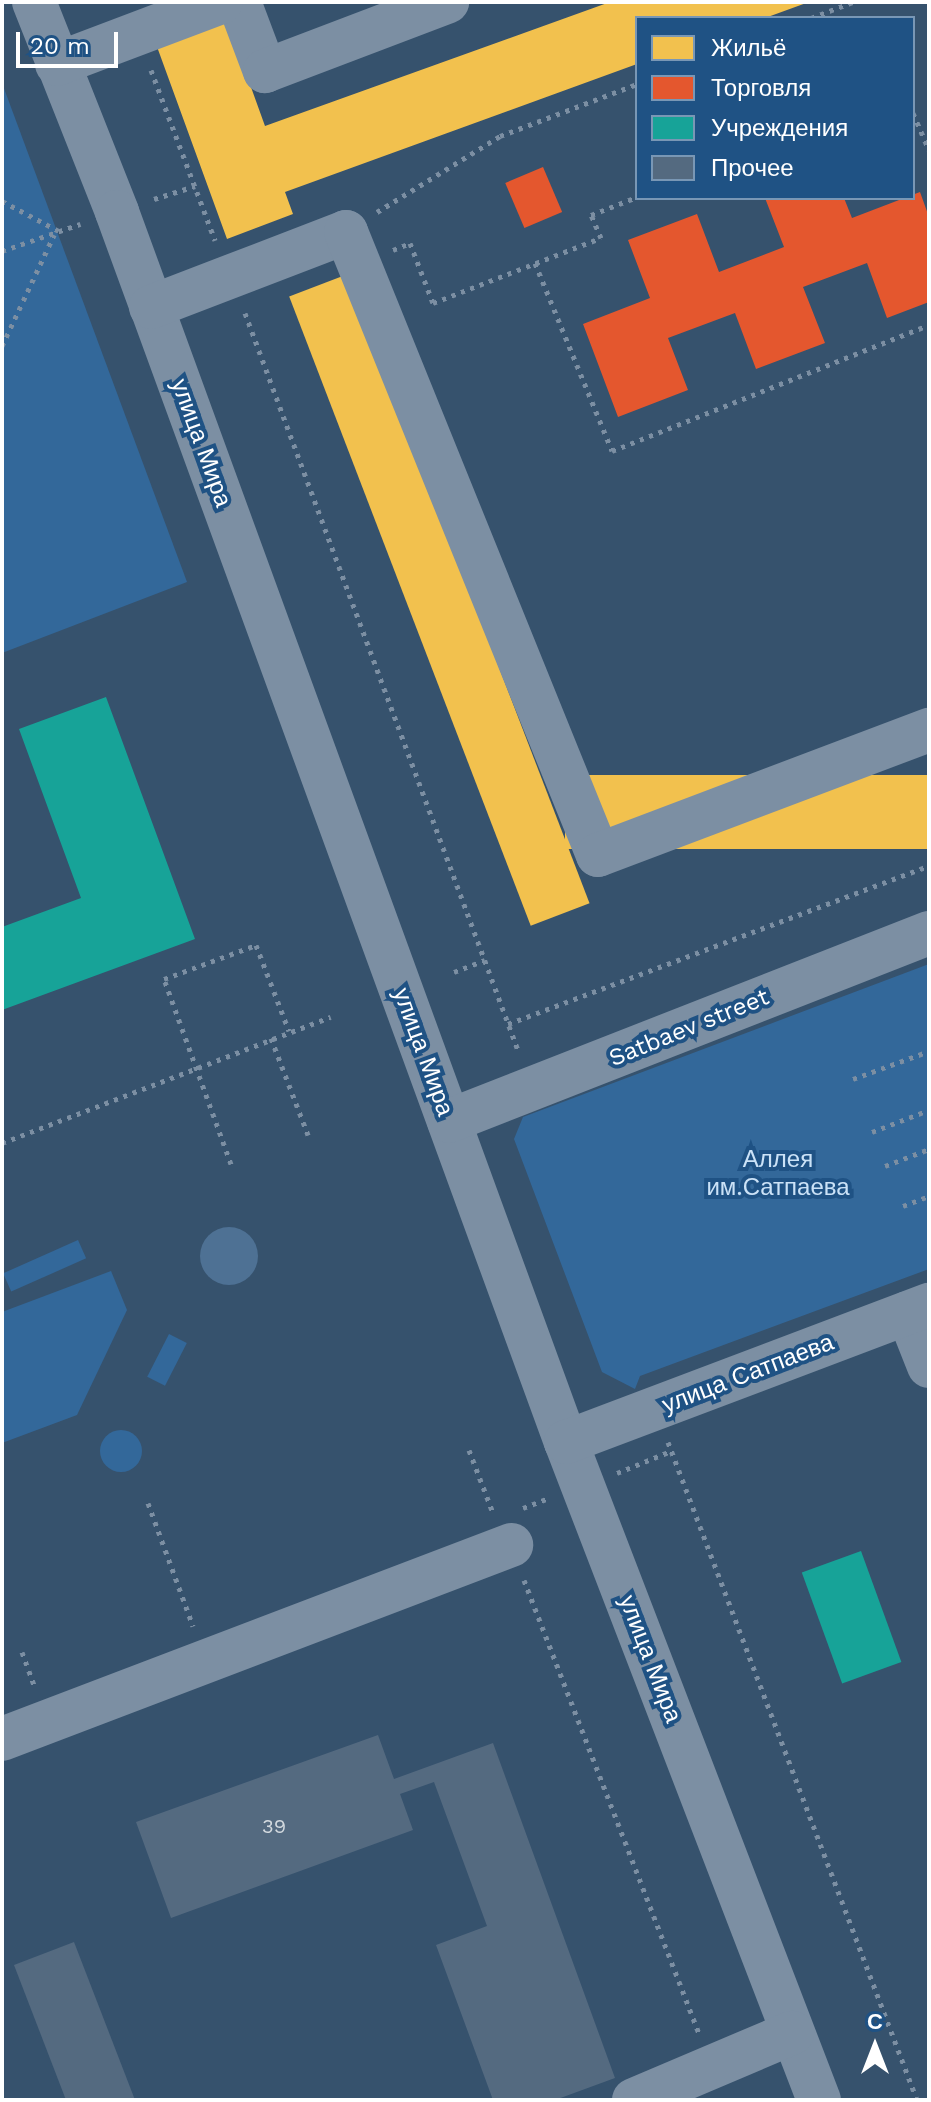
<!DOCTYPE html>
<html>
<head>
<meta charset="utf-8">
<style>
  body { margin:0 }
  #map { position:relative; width:931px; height:2102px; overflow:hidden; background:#36526d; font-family:"Work Sans",sans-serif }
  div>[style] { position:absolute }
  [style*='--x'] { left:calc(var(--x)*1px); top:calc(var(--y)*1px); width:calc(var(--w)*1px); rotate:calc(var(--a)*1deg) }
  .green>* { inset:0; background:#33689a; transform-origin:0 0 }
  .round { border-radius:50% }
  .water>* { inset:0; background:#4e7194 }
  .homes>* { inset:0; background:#f2c14e; transform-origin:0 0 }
  .shops>* { inset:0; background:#e4572e; transform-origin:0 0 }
  .public>* { inset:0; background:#17a398; transform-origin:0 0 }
  .building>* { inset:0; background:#546a80 }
  .path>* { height:5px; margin-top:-2.5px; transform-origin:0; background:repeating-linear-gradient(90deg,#7c8fa3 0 4px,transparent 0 10px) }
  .minor>* { height:44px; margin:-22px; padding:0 22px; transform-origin:22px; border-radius:22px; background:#7c8fa3 }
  span { translate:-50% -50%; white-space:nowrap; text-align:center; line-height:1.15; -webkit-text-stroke:8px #1f5284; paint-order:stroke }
  .number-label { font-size:20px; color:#d4dadf }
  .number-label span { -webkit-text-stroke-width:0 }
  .street-label { font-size:24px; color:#fff }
  .park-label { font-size:24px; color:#cbe2f7 }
  .frame { position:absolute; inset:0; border:4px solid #fff; pointer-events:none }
  .legend { position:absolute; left:635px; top:16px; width:280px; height:184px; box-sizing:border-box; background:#1f5284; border:2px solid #7997b5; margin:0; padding:10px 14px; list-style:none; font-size:24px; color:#fff }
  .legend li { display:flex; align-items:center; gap:16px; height:40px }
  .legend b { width:40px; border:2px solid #7997b5 }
  .north { position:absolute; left:835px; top:2006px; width:80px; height:80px; -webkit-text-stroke:6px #1f5284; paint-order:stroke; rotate:0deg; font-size:22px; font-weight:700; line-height:32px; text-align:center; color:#fff }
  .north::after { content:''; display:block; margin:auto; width:28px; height:36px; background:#fff; clip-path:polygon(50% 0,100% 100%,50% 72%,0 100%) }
  .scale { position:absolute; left:16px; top:32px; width:102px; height:36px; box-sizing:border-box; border:4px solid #fff; border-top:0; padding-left:10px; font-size:24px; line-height:28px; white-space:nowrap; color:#fff; -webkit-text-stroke:6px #1f5284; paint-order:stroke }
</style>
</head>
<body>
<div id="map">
  <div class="green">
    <i style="clip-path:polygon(2px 83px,187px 582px,2px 653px)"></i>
    <i style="clip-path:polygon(929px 964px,929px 1269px,640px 1376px,635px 1389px,602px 1372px,514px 1139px,523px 1117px)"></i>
    <i style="left:78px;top:1240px;width:20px;height:82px;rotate:66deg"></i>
    <i style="clip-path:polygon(111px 1271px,127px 1310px,77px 1415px,2px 1443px,2px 1312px)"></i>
    <i style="left:169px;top:1334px;width:20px;height:48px;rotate:27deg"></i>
    <i class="round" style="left:100px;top:1430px;width:42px;height:42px"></i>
  </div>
  <div class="water">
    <i class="round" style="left:200px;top:1227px;width:58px;height:58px"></i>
  </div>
  <div class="homes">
    <i style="clip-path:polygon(610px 2px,809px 2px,765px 18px,637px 18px,637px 64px,285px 192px,293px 214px,227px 239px,152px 33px,222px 7px,265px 126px)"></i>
    <i style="left:348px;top:274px;width:674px;height:63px;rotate:69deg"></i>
    <i style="left:929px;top:775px;width:74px;height:364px;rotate:90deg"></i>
  </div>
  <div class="shops">
    <i style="left:543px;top:167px;width:49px;height:41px;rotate:67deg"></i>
    <i style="clip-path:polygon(920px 192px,929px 217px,929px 302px,887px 318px,867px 263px,803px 287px,825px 343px,756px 369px,735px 313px,668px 338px,688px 390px,618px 417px,583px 324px,650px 298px,628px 240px,697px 214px,719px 272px,784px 247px,765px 198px,844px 198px,852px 218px)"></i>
  </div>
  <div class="public">
    <i style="clip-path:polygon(106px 697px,195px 939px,2px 1010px,2px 927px,81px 898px,19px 729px)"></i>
    <i style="left:861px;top:1551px;width:118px;height:63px;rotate:70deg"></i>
  </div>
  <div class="building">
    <i style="clip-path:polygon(378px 1735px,394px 1779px,493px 1743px,615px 2078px,555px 2100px,493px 2100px,436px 1945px,487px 1926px,434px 1782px,400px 1794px,413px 1830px,171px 1918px,136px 1822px)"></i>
    <i style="clip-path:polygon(74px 1942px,135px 2100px,66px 2100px,14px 1965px)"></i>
  </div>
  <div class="path">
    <i style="--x:811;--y:18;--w:45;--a:-20.9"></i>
    <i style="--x:151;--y:70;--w:182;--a:69.4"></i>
    <i style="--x:913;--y:113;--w:40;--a:66.6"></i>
    <i style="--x:154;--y:199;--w:43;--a:-17.6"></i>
    <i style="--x:2;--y:201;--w:64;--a:27.8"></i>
    <i style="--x:377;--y:212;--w:145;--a:-31.7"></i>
    <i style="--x:500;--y:136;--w:147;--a:-20.8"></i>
    <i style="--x:393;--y:250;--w:18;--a:-22"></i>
    <i style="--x:410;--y:243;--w:64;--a:69"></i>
    <i style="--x:433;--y:303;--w:180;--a:-21.2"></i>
    <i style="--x:601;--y:238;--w:25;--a:-113"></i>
    <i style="--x:591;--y:215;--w:49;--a:-21.4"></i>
    <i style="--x:2;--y:251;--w:83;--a:-19.1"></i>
    <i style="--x:535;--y:263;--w:203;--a:67.7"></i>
    <i style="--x:612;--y:451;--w:341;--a:-21.7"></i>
    <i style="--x:245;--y:313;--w:789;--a:69.68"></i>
    <i style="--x:2;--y:346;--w:123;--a:-64.9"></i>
    <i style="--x:454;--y:972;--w:33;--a:-21"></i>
    <i style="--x:508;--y:1024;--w:450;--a:-20.6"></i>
    <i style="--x:271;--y:1038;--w:104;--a:69.1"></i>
    <i style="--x:853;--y:1079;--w:81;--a:-20.2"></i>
    <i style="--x:872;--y:1132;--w:61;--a:-21.1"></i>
    <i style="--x:2;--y:1143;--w:352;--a:-21"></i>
    <i style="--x:231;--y:1164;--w:197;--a:-109.9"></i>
    <i style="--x:164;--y:979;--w:98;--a:-20.3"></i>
    <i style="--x:256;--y:945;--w:92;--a:69"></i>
    <i style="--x:885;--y:1166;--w:47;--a:-21.1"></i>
    <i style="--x:903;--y:1206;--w:28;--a:-21"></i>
    <i style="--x:668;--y:1442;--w:704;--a:69.27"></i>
    <i style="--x:469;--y:1450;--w:67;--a:69.1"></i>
    <i style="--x:617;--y:1473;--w:58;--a:-22.2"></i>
    <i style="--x:148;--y:1503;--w:131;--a:69.9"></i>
    <i style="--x:523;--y:1508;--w:26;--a:-21"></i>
    <i style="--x:524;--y:1580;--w:486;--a:68.9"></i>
    <i style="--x:22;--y:1652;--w:35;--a:70"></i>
  </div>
  <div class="minor">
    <i style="--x:34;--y:2;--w:226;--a:68.4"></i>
    <i style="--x:117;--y:212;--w:1309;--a:69.95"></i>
    <i style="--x:566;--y:1442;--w:705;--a:68.97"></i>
    <i style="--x:239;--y:2;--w:74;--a:69.4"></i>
    <i style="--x:265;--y:71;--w:195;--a:-20.8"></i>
    <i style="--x:57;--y:64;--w:175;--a:-20.7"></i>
    <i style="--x:151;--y:307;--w:209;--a:-21"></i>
    <i style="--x:346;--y:232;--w:672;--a:67.98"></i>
    <i style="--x:598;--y:855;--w:354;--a:-20.7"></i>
    <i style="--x:449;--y:1121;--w:516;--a:-21.39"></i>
    <i style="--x:908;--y:1313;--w:57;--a:68.4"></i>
    <i style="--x:566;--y:1442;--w:388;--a:-20.7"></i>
    <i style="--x:2;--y:1739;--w:545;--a:-20.86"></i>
    <i style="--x:634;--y:2100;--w:172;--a:-23"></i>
  </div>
  <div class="number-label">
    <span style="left:274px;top:1826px">39</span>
  </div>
  <div class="street-label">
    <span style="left:201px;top:443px;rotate:70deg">улица Мира</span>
    <span style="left:689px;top:1028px;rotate:-22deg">Satbaev street</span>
    <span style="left:423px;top:1052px;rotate:70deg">улица Мира</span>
    <span style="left:748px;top:1374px;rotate:-21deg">улица Сатпаева</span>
    <span style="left:650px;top:1659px;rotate:69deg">улица Мира</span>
  </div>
  <div class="park-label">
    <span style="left:778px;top:1174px">Аллея<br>им.Сатпаева</span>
  </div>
  <div class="frame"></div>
  <ul class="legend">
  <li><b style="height:22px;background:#f2c14e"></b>Жильё</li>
  <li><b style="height:22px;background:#e4572e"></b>Торговля</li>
  <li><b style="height:22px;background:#17a398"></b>Учреждения</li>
  <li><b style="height:22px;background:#546a80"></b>Прочее</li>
  </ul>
  <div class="north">С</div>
  <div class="scale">20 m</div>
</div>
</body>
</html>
